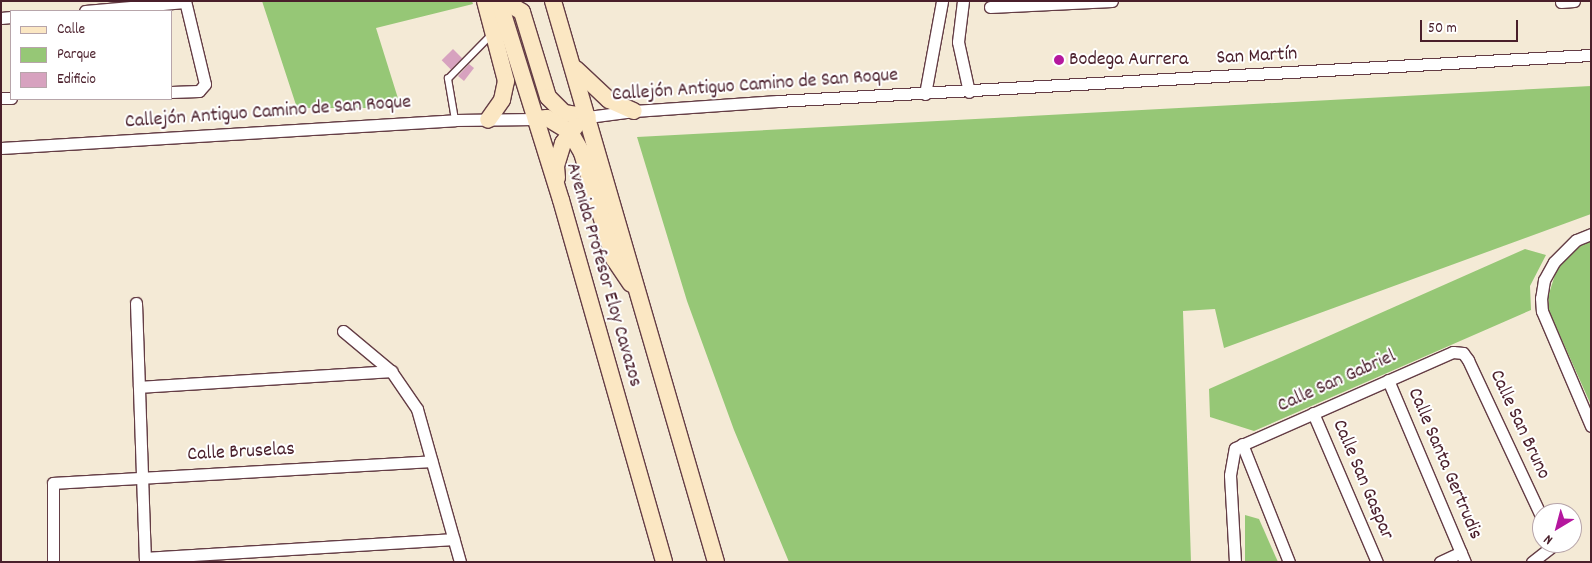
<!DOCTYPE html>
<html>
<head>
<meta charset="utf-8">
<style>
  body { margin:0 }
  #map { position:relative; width:1592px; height:563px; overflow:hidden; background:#f4ead6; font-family:Dekko,sans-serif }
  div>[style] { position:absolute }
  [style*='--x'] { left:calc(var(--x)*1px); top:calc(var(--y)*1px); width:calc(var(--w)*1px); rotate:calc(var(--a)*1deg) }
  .green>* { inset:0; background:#96c776 }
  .building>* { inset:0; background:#d7a2bf; transform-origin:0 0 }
  .roads { filter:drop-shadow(1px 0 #643d45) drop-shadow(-1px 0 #643d45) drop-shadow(0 1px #643d45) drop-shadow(0 -1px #643d45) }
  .lane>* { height:5.5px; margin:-2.75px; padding:0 2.75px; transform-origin:2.75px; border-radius:2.75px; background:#fff }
  .street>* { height:11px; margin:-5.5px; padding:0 5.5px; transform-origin:5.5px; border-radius:5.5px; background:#fff }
  .secondary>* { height:16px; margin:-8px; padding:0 8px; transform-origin:8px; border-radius:8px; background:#fbe7c3 }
  .dots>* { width:14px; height:14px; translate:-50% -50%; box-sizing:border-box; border:2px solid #fff; border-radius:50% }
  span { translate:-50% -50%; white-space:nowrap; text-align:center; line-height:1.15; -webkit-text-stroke:4px #fff; paint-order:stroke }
  .street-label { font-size:20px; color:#4a1f2b }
  .poi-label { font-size:20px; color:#4a1f2b }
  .left { translate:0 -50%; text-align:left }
  .frame { position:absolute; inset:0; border:2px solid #4a1f2b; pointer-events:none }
  .legend { position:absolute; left:10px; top:10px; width:162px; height:90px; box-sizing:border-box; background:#fff; border:1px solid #b7a5aa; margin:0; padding:6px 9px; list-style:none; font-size:15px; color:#4a1f2b }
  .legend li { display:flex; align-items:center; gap:10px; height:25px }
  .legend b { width:25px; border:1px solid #b7a5aa }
  .north { position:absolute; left:1532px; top:503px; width:50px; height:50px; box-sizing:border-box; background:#fff; border:1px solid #b7a5aa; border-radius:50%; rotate:217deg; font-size:14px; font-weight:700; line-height:20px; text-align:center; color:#4a1f2b }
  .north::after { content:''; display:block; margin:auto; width:18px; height:22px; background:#b5179e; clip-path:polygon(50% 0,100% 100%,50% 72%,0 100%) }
  .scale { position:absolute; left:1420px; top:20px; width:98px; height:22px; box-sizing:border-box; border:2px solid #4a1f2b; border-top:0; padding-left:6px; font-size:15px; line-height:18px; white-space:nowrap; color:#4a1f2b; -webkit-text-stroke:4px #fff; paint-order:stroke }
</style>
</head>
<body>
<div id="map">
  <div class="green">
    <i style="clip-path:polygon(262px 1px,472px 1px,473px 4px,376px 28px,401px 108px,297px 108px)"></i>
    <i style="clip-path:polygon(1591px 86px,1591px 214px,1224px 348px,1215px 309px,1183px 311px,1191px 562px,789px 562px,734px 430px,687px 301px,637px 137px)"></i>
    <i style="clip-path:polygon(1591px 240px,1591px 405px,1549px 311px,1548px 297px,1558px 265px,1576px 248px)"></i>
    <i style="clip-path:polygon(1525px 249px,1546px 255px,1530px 286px,1531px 310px,1254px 431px,1210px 417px,1209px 389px)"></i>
    <i style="clip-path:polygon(1245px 515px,1259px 519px,1278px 562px,1245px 562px)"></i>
  </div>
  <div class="building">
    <i style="left:453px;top:49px;width:13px;height:16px;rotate:45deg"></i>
    <i style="clip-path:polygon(469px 64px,474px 68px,464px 81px,458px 76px)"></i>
  </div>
  <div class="roads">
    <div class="lane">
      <i style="--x:455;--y:120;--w:42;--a:-99.7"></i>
      <i style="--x:448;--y:79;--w:63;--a:-45.6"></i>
    </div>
    <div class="street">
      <i style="--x:963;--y:1;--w:41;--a:97"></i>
      <i style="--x:958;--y:42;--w:51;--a:77.6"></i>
      <i style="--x:1561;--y:2;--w:13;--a:-4"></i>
      <i style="--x:990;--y:7;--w:122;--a:-2.8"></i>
      <i style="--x:85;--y:11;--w:100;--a:-5.1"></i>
      <i style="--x:1;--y:18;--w:10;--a:-6"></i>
      <i style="--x:171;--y:92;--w:28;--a:-2"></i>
      <i style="--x:199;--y:91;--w:9;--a:-49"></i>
      <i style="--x:205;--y:84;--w:85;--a:-103.5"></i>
      <i style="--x:925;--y:94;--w:95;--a:-79.6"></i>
      <i style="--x:1;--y:98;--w:10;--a:0"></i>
      <i style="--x:588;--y:117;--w:46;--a:-7.4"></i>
      <i style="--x:634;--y:111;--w:144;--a:-4"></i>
      <i style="--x:778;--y:101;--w:814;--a:-3.24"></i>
      <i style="--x:1;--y:148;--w:455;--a:-3.5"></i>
      <i style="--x:455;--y:120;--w:81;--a:-0.7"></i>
      <i style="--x:1591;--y:234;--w:16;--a:158"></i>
      <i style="--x:1576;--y:240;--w:31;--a:135"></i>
      <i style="--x:1554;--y:262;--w:21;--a:119"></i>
      <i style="--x:1544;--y:280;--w:18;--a:99"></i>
      <i style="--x:1541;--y:298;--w:13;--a:86"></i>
      <i style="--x:1542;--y:311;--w:125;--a:66.9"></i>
      <i style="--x:136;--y:303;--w:259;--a:88"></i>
      <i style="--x:343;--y:331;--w:62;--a:39.8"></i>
      <i style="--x:391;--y:371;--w:46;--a:55.6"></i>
      <i style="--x:417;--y:409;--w:159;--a:74.3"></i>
      <i style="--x:1388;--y:380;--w:198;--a:67.1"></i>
      <i style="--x:139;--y:387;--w:253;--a:-3.6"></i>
      <i style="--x:1313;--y:413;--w:162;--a:66.8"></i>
      <i style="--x:1242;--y:444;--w:127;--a:68.3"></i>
      <i style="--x:1572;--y:533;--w:1;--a:0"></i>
      <i style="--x:145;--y:558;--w:309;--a:-3.5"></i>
      <i style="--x:53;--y:562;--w:79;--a:-90"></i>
      <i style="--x:53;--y:483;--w:379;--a:-3.3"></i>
      <i style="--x:1235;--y:562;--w:87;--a:-93.3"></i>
      <i style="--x:1230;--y:475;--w:27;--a:-80"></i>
      <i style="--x:1235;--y:448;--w:238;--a:-23.8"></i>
      <i style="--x:1453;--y:352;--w:10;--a:6"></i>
      <i style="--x:1463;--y:353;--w:9;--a:54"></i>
      <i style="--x:1468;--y:360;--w:174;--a:64.9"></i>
      <i style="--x:1440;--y:562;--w:23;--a:-25"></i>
      <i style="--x:1532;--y:562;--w:31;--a:-38"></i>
    </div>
    <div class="secondary">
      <i style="--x:485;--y:1;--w:83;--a:75.3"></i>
      <i style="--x:506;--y:81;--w:19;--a:102"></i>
      <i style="--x:502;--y:100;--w:24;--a:125"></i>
      <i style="--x:499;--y:1;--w:208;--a:72.7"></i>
      <i style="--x:561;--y:200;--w:376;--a:74.1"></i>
      <i style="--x:504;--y:1;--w:21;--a:31"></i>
      <i style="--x:522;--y:12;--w:89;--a:73"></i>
      <i style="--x:548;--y:97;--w:23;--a:45"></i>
      <i style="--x:564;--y:113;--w:24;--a:9"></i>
      <i style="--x:553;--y:1;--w:584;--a:73.8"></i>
      <i style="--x:576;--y:69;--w:45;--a:43.2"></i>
      <i style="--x:609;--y:100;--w:27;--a:24"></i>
      <i style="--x:536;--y:119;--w:11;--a:-5"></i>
      <i style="--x:547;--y:118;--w:27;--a:31"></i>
      <i style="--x:570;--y:132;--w:24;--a:60"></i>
      <i style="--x:582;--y:153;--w:111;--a:73.2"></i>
      <i style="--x:614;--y:259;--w:30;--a:56"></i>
      <i style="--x:557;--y:178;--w:12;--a:-95"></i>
      <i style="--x:556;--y:166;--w:24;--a:-73"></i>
      <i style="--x:563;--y:143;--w:21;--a:-53"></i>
    </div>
  </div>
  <div class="dots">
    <i style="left:1059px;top:60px;background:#b5179e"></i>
  </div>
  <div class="street-label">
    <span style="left:1257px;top:57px;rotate:-3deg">San Martín</span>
    <span style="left:755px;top:86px;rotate:-4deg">Callejón Antiguo Camino de San Roque</span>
    <span style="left:268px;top:113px;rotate:-4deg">Callejón Antiguo Camino de San Roque</span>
    <span style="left:603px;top:275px;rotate:74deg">Avenida Profesor Eloy Cavazos</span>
    <span style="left:1337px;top:382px;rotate:-24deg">Calle San Gabriel</span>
    <span style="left:1519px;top:425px;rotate:65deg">Calle San Bruno</span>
    <span style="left:241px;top:453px;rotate:-3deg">Calle Bruselas</span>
    <span style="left:1444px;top:464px;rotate:67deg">Calle Santa Gertrudis</span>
    <span style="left:1362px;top:480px;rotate:67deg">Calle San Gaspar</span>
  </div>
  <div class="poi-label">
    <span class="left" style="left:1069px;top:60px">Bodega Aurrera</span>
  </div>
  <div class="frame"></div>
  <ul class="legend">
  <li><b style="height:6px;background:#fbe7c3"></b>Calle</li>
  <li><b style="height:14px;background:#96c776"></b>Parque</li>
  <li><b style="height:14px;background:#d7a2bf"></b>Edificio</li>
  </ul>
  <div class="north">N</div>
  <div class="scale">50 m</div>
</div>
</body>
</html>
